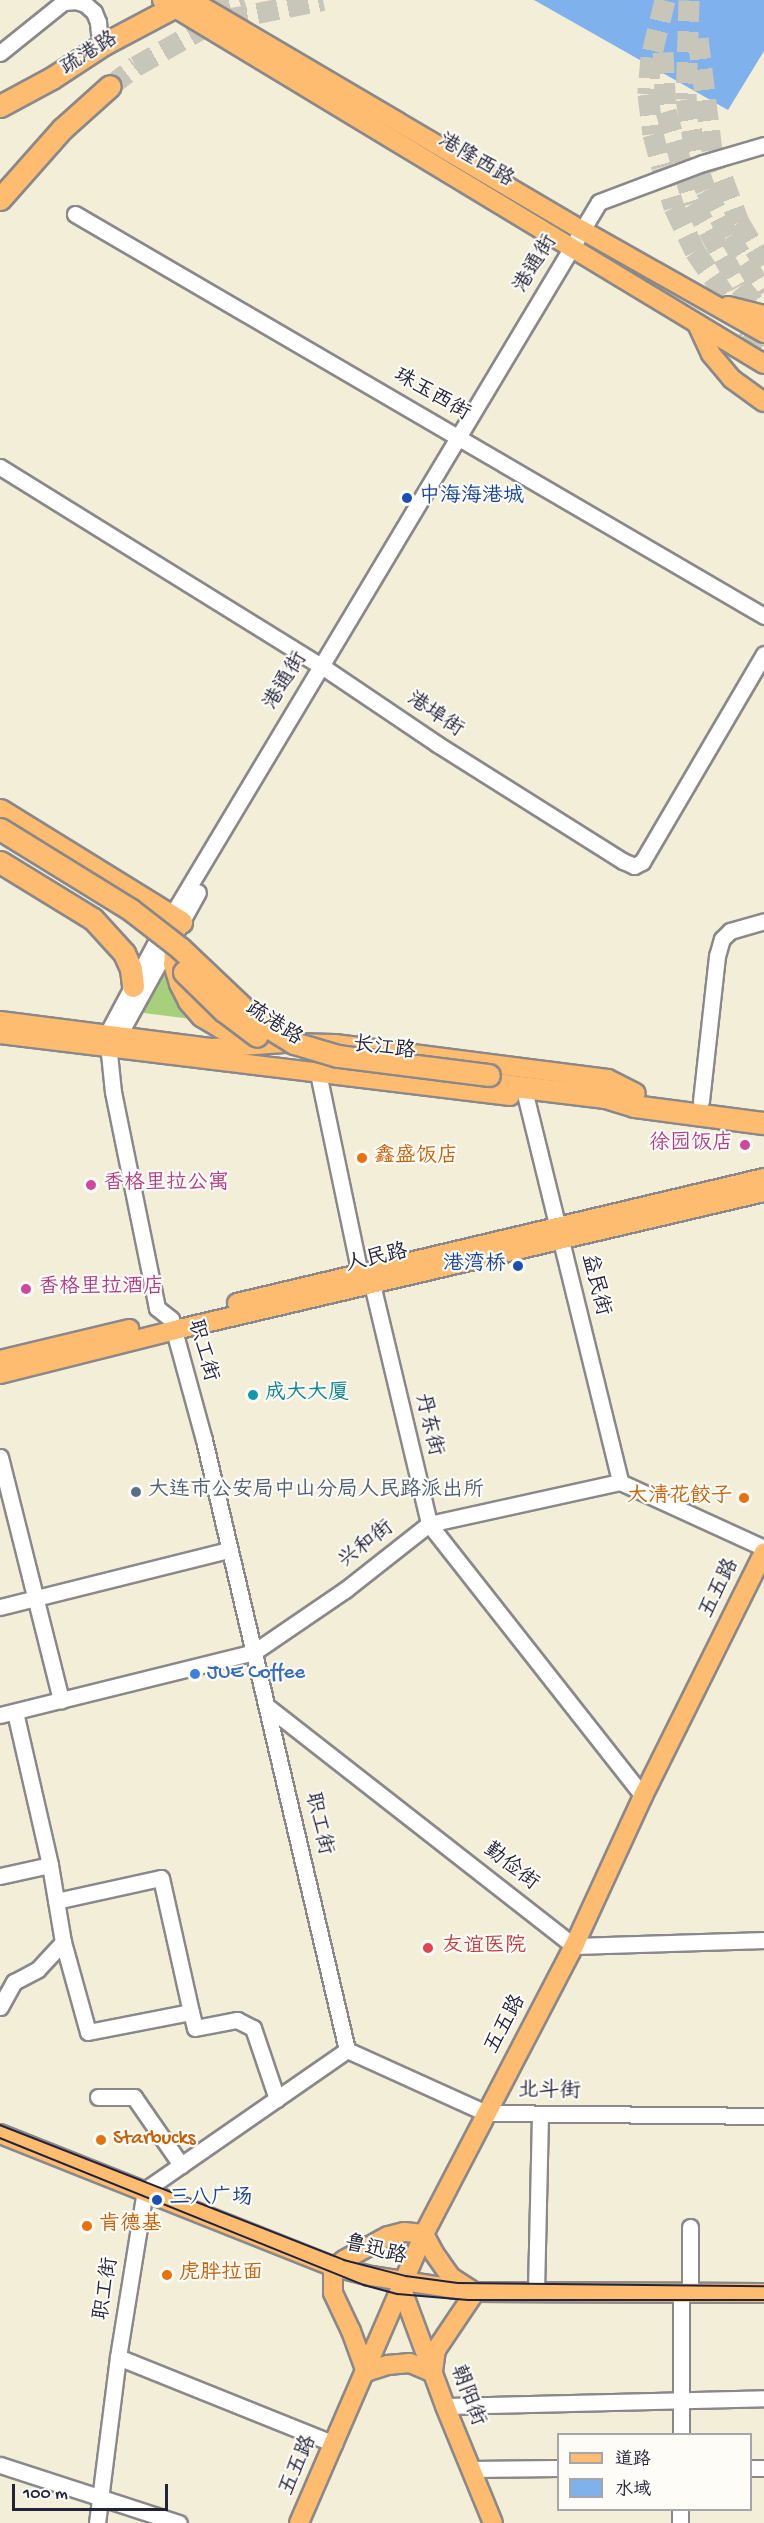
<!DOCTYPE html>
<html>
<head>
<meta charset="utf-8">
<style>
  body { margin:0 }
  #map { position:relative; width:764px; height:2523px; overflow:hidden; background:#f2eed8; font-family:"Gochi Hand","LXGW WenKai TC",sans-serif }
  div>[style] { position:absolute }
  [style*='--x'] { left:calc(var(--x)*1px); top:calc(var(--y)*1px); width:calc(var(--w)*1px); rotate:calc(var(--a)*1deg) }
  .green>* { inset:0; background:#a7d07b }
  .water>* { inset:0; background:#7fb2ec }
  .highway-tunnel>* { height:21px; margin-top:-10.5px; transform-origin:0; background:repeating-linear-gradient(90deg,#c8c5b9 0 21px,transparent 0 31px) }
  .roads { filter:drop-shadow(2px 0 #8a888a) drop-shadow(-2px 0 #8a888a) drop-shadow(0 2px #8a888a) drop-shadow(0 -2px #8a888a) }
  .minor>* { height:15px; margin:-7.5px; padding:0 7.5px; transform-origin:7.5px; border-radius:7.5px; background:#fff }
  .major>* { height:18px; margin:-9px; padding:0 9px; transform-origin:9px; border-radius:9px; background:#fdbc70 }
  .highway>* { height:21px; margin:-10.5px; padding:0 10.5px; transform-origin:10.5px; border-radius:10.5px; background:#fdbc70 }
  .tram>* { height:1.5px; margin:-0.75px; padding:0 0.75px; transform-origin:0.75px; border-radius:0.75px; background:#22223b }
  .bridges { filter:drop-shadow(2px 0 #8a888a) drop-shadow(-2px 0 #8a888a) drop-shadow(0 2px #8a888a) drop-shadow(0 -2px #8a888a) }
  .highway-bridge>* { height:21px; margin:-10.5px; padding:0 10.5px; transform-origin:10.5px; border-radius:10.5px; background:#fdbc70 }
  .dots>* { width:16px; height:16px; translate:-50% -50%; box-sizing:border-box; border:3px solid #fdfcf7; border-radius:50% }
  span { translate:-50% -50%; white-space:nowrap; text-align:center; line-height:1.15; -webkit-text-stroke:4.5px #fdfcf7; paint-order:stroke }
  .street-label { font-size:21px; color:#22223b }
  .transit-label { font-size:21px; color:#164399 }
  .left { translate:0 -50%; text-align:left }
  .right { translate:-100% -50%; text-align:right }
  .hotel-label { font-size:21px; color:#b23c85 }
  .food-label { font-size:21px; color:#c56008 }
  .culture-label { font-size:21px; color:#0d838f }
  .service-label { font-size:21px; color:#4e5e75 }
  .shop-label { font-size:21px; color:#366cbe }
  .health-label { font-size:21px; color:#be3a42 }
  .legend { position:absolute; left:557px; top:2433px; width:195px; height:78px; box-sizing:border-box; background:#fdfcf7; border:2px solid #a5a5ac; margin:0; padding:8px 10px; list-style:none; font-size:18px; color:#22223b }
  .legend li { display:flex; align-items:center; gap:12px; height:30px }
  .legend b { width:30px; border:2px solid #a5a5ac }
  .scale { position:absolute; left:12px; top:2484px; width:156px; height:27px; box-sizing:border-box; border:3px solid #22223b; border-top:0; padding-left:8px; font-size:18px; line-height:21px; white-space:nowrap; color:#22223b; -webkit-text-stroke:4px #fdfcf7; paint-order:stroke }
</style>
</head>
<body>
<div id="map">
  <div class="green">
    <i style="clip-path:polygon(163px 973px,178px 1002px,199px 1020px,136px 1012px)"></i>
  </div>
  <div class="water">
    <i style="clip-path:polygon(534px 0,764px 0,764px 51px,728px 110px)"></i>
  </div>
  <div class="highway-tunnel">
    <i style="--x:665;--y:0;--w:59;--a:103.8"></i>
    <i style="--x:651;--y:57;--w:37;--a:95"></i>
    <i style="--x:648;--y:94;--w:40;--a:82.9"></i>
    <i style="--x:653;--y:134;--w:34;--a:75"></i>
    <i style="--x:662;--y:167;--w:42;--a:73.3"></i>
    <i style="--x:674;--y:207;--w:49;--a:64.5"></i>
    <i style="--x:695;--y:251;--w:96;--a:55.6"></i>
    <i style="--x:749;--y:330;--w:22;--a:47"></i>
    <i style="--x:689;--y:0;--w:99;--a:91.7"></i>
    <i style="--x:686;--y:99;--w:74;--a:79.9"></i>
    <i style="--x:699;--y:172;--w:19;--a:69"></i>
    <i style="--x:706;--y:190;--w:51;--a:63.4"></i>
    <i style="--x:729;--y:236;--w:66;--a:58"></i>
    <i style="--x:210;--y:11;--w:36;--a:-18"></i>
    <i style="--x:698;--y:38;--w:113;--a:82.9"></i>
    <i style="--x:712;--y:150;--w:77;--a:69.4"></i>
    <i style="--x:739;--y:222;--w:49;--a:59.2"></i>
    <i style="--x:663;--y:52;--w:59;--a:87.1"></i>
    <i style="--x:666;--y:111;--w:96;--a:73.6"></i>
    <i style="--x:693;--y:203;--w:95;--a:60.5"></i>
    <i style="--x:740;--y:286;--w:38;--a:50"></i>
    <i style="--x:110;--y:86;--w:33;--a:-38"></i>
    <i style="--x:136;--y:66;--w:73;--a:-29.7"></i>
    <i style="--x:199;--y:30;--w:30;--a:-21"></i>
    <i style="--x:227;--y:19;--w:98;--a:-11.2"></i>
  </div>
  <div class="roads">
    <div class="minor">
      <i style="--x:65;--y:2;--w:11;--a:-5"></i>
      <i style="--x:76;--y:1;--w:9;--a:18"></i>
      <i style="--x:85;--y:4;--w:12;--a:42"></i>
      <i style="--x:94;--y:12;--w:11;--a:68"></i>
      <i style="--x:98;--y:22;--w:11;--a:85"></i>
      <i style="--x:0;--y:53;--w:85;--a:-38.8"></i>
      <i style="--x:75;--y:214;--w:798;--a:30.26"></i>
      <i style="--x:0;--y:467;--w:384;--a:31.8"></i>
      <i style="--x:326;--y:669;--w:134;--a:34"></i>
      <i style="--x:437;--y:744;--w:220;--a:32.2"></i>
      <i style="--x:623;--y:861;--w:12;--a:24"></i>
      <i style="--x:634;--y:866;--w:9;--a:-27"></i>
      <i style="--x:642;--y:862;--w:241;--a:-59.6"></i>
      <i style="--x:112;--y:1043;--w:11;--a:-49"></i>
      <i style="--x:119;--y:1035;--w:163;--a:-61.1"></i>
      <i style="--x:318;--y:1073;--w:205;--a:78.2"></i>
      <i style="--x:360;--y:1274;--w:16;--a:40"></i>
      <i style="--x:372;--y:1284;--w:247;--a:76.6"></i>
      <i style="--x:429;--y:1524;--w:346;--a:51.8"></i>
      <i style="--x:526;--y:1098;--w:395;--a:76.2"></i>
      <i style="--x:701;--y:1101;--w:146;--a:-83.7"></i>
      <i style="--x:717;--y:956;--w:18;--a:-74"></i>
      <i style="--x:722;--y:939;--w:11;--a:-45"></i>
      <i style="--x:730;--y:931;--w:35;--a:-16"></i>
      <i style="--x:0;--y:1457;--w:251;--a:75.9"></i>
      <i style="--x:0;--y:1607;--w:235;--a:-14"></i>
      <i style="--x:268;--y:1707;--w:388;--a:38"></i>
      <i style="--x:574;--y:1946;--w:190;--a:-1.8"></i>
      <i style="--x:15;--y:1712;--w:157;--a:77.1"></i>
      <i style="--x:50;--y:1865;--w:78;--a:80.4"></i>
      <i style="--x:63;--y:1942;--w:93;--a:74.5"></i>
      <i style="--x:88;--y:2032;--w:105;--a:-11"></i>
      <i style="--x:191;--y:2012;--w:16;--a:76"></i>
      <i style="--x:195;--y:2028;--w:43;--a:-10.8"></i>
      <i style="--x:237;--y:2020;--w:18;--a:27"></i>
      <i style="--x:253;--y:2028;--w:75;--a:71.3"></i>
      <i style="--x:0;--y:1715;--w:262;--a:-13.9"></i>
      <i style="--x:254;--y:1652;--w:110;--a:-34.3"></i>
      <i style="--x:345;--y:1590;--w:107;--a:-38.2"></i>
      <i style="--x:429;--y:1524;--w:196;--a:-12.4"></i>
      <i style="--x:620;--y:1482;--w:158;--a:24.6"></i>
      <i style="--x:0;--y:1876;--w:51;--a:-12.4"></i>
      <i style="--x:56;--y:1901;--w:107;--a:-12.4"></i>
      <i style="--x:161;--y:1878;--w:137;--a:77.4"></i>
      <i style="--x:0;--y:2007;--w:29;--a:-61"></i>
      <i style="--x:14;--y:1982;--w:27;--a:-28"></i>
      <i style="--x:38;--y:1969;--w:37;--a:-47"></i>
      <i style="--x:347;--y:2050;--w:153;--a:24.4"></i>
      <i style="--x:486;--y:2113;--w:278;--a:0.6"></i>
      <i style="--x:98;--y:2097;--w:36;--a:0"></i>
      <i style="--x:134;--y:2097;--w:83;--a:55.3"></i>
      <i style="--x:690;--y:2227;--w:64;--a:90"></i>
      <i style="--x:536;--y:2291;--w:177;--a:-88.7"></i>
      <i style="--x:118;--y:2357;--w:233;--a:21.9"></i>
      <i style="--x:445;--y:2406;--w:319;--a:-1.4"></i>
      <i style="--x:681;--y:2434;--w:143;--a:-90"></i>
      <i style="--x:0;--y:2465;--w:188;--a:18"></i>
      <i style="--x:750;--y:2468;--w:14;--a:0"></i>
      <i style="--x:471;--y:2469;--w:87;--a:-0.7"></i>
      <i style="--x:97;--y:2523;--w:167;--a:-82.8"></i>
      <i style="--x:118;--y:2357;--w:169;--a:-80.8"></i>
      <i style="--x:145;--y:2190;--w:246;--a:-34.7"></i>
      <i style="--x:347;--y:2050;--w:627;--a:-103.19"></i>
      <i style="--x:204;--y:1440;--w:125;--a:-105.3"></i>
      <i style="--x:171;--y:1319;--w:18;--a:-142"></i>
      <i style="--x:157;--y:1308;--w:220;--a:-101.5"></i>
      <i style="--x:113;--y:1092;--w:58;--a:-95.9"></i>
      <i style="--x:107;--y:1034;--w:106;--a:-62"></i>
      <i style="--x:157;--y:940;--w:860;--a:-59.08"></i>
      <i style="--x:599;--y:202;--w:111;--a:-20.6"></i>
      <i style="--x:703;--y:163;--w:64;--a:-16.4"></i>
      <i style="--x:680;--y:2523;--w:13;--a:-90"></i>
    </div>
    <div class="major">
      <i style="--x:162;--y:0;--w:703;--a:31.16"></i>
      <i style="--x:191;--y:0;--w:454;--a:30.5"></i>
      <i style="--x:582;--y:230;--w:209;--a:29.5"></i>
      <i style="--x:728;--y:306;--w:37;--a:14"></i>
      <i style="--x:697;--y:324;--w:33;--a:65"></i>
      <i style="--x:711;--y:354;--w:33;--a:50"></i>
      <i style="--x:732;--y:379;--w:39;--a:36"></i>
      <i style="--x:175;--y:931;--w:33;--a:93"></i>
      <i style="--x:173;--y:964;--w:21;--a:73"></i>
      <i style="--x:179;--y:984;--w:20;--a:63"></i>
      <i style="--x:188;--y:1002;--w:20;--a:49"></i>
      <i style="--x:201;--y:1017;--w:23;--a:31"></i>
      <i style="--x:221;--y:1029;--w:38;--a:15"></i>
      <i style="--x:0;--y:1021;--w:214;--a:7.3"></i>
      <i style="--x:212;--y:1048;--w:72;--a:-4"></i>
      <i style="--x:284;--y:1043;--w:51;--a:1.1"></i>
      <i style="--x:335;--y:1044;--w:275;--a:7.3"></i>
      <i style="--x:608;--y:1079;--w:31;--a:27"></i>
      <i style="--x:0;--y:1034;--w:514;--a:6.93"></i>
      <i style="--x:237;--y:1303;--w:542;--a:-13.34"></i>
      <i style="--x:0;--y:1360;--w:133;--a:-13.5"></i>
      <i style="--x:0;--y:1374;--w:180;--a:-14.1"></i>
      <i style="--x:175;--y:1330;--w:605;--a:-13.19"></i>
      <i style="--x:0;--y:2134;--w:360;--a:21.7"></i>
      <i style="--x:335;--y:2267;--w:37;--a:14"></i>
      <i style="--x:371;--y:2276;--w:105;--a:8.7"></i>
      <i style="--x:475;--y:2292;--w:289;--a:0.2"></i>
      <i style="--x:424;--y:2234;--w:20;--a:-174"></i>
      <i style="--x:404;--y:2232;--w:16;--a:166"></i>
      <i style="--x:388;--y:2236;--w:50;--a:151.4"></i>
      <i style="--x:344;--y:2260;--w:11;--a:142"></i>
      <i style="--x:335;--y:2267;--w:5;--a:112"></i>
      <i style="--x:333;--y:2272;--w:21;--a:90"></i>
      <i style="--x:333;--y:2293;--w:42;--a:64.7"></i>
      <i style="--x:351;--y:2331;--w:44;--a:69.9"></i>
      <i style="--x:366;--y:2372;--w:23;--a:-18"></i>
      <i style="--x:388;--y:2365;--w:22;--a:-5"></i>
      <i style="--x:410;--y:2363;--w:25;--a:23"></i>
      <i style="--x:424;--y:2234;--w:21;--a:62"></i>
      <i style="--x:434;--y:2253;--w:29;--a:55"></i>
      <i style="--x:451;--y:2277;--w:24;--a:33"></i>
      <i style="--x:403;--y:2283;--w:12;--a:85"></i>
      <i style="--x:404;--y:2295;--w:118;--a:69.7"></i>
      <i style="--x:445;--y:2406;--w:126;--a:67.7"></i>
      <i style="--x:433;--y:2371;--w:21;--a:-82"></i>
      <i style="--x:436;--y:2350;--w:70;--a:-56.1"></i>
      <i style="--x:299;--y:2523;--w:315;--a:-66.6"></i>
      <i style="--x:424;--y:2234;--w:325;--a:-62.5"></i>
      <i style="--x:574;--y:1946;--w:165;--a:-65.3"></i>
      <i style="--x:643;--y:1796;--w:272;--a:-63.6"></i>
    </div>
    <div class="highway">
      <i style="--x:0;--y:106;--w:59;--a:-28.3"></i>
      <i style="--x:52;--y:78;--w:62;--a:-33.2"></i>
      <i style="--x:104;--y:44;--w:79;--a:-27.9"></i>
      <i style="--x:174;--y:7;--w:7;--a:-82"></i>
      <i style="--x:0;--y:199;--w:94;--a:-48.5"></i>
      <i style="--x:62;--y:129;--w:64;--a:-41.9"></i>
      <i style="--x:0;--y:810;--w:213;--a:31.7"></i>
      <i style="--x:0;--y:862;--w:109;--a:31.5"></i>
      <i style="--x:93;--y:919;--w:46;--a:47.6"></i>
      <i style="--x:124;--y:953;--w:17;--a:66"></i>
      <i style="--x:131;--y:969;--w:17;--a:83"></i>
      <i style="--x:488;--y:1083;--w:118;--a:6.8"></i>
      <i style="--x:605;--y:1097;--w:30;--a:17"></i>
      <i style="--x:634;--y:1106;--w:131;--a:7.5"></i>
    </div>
  </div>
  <div class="tram">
    <i style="--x:0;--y:2125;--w:370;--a:21.4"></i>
    <i style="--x:344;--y:2260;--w:64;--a:14.5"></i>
    <i style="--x:406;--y:2276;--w:52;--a:7.7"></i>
    <i style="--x:458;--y:2283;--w:306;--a:0.6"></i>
    <i style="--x:0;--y:2138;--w:393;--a:22"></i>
    <i style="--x:364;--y:2285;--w:35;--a:15"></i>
    <i style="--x:398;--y:2294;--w:70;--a:4.9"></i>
    <i style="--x:468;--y:2300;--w:296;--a:0"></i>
  </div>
  <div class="bridges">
    <div class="highway-bridge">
      <i style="--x:0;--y:829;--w:154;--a:31.7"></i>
      <i style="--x:131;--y:910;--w:62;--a:37.8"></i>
      <i style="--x:180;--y:948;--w:103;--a:43.4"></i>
      <i style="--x:255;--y:1019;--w:46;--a:31.6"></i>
      <i style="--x:294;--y:1043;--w:46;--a:16.5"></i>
      <i style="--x:338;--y:1056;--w:152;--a:7.2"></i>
      <i style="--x:184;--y:972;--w:56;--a:44.3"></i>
      <i style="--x:224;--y:1011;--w:41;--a:37.1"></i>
    </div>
  </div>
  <div class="dots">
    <i style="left:407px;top:498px;background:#1a4fb4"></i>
    <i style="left:745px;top:1145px;background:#d1479c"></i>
    <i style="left:362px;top:1158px;background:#e8710a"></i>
    <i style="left:91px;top:1185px;background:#d1479c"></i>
    <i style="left:518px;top:1266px;background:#1a4fb4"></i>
    <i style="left:26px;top:1289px;background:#d1479c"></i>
    <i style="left:253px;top:1395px;background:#0f9aa8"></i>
    <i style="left:136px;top:1492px;background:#5c6f8a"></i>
    <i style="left:744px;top:1498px;background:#e8710a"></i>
    <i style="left:195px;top:1674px;background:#3f7fe0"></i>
    <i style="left:428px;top:1948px;background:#e0444e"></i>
    <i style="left:101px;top:2140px;background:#e8710a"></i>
    <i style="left:157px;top:2200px;background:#1a4fb4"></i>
    <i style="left:87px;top:2226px;background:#e8710a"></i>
    <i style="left:167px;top:2275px;background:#e8710a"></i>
  </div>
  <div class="street-label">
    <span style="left:90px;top:55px;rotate:-32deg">疏港路</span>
    <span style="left:475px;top:162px;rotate:31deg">港隆西路</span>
    <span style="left:537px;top:265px;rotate:-59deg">港通街</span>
    <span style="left:431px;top:396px;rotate:30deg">珠玉西街</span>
    <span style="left:287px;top:682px;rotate:-59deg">港通街</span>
    <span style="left:434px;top:716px;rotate:34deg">港埠街</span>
    <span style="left:273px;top:1025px;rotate:33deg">疏港路</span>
    <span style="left:384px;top:1050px;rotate:7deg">长江路</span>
    <span style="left:377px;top:1260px;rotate:-13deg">人民路</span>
    <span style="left:594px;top:1285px;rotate:76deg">益民街</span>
    <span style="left:201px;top:1351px;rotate:74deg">职工街</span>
    <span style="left:427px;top:1425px;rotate:77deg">丹东街</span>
    <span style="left:367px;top:1546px;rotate:-38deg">兴和街</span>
    <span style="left:721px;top:1589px;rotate:-64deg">五五路</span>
    <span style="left:317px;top:1824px;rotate:77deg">职工街</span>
    <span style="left:510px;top:1868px;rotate:38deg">勤俭街</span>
    <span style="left:507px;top:2025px;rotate:-62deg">五五路</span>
    <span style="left:549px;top:2093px;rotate:1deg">北斗街</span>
    <span style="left:375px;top:2252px;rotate:14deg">鲁迅路</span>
    <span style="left:108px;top:2289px;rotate:-81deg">职工街</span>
    <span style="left:466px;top:2396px;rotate:69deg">朝阳街</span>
    <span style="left:300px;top:2466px;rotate:-67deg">五五路</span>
  </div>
  <div class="transit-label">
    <span class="left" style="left:419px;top:498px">中海海港城</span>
    <span class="right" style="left:506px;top:1266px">港湾桥</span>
    <span class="left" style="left:169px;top:2200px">三八广场</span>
  </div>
  <div class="hotel-label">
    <span class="right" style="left:733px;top:1145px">徐园饭店</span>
    <span class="left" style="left:103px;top:1185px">香格里拉公寓</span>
    <span class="left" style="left:38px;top:1289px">香格里拉酒店</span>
  </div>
  <div class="food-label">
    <span class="left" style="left:374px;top:1158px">鑫盛饭店</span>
    <span class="right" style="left:732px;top:1498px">大清花餃子</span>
    <span class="left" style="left:113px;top:2140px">Starbucks</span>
    <span class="left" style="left:99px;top:2226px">肯德基</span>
    <span class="left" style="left:179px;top:2275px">虎胖拉面</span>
  </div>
  <div class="culture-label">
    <span class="left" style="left:265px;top:1395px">成大大厦</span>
  </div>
  <div class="service-label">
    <span class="left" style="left:148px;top:1492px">大连市公安局中山分局人民路派出所</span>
  </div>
  <div class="shop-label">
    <span class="left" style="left:207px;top:1674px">JUE Coffee</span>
  </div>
  <div class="health-label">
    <span class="left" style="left:442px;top:1948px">友谊医院</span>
  </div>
  <ul class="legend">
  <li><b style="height:8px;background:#fdbc70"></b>道路</li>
  <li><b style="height:16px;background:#7fb2ec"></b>水域</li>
  </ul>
  <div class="scale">100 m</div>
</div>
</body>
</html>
